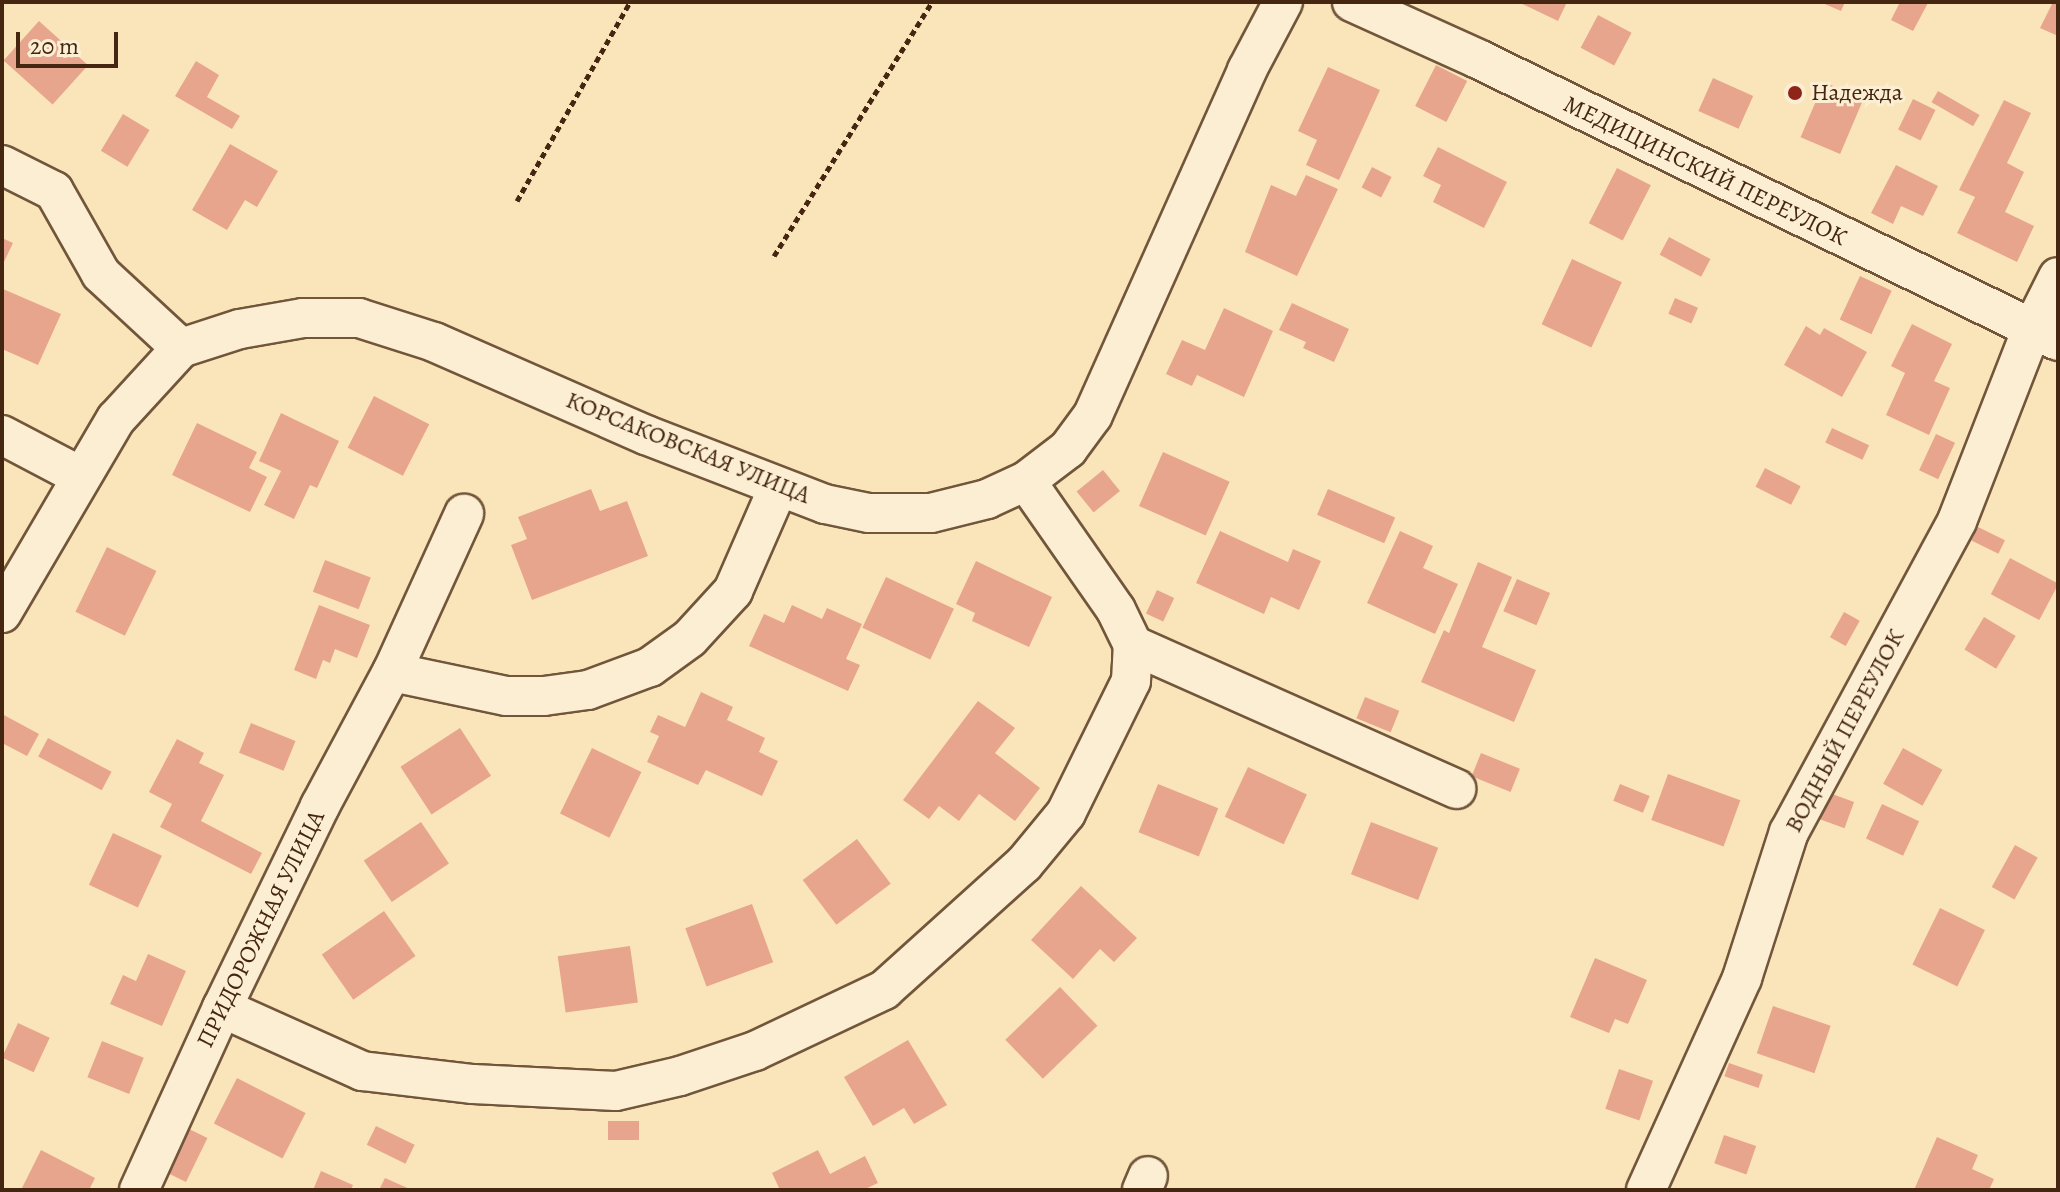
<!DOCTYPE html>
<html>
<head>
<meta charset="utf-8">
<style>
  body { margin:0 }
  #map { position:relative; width:2060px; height:1192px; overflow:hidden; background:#fae5ba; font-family:Alegreya,serif }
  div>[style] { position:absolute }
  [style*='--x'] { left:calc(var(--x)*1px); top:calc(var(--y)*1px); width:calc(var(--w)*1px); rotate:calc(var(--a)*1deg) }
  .building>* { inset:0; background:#e8a58e; transform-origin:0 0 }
  .path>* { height:5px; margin-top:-2.5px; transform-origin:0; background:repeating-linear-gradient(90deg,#452611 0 6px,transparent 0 10px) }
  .roads { filter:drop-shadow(2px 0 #72563b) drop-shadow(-2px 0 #72563b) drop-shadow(0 2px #72563b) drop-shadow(0 -2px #72563b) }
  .minor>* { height:38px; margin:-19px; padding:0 19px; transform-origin:19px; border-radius:19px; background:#fceed2 }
  .dots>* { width:22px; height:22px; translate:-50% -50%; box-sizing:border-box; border:4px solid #fceed2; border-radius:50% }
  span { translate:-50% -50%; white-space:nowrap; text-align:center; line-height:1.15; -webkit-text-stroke:6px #fceed2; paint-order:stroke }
  .poi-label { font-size:24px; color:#452611 }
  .left { translate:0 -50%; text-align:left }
  .street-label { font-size:24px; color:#452611 }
  .frame { position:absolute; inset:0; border:4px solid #452611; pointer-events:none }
  .scale { position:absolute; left:16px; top:32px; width:102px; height:36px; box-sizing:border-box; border:4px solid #452611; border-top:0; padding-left:10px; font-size:24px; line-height:28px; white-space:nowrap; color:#452611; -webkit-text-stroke:6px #fceed2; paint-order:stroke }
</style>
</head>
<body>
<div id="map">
  <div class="building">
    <i style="clip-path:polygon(1518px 2px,1567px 2px,1558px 21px)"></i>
    <i style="clip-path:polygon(1820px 2px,1845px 2px,1841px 11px)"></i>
    <i style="clip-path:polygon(1900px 2px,1928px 3px,1913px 31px,1891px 20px)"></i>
    <i style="clip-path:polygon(2053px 2px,2058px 2px,2058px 36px,2040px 28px)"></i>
    <i style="left:1598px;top:15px;width:38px;height:37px;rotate:28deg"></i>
    <i style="left:39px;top:21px;width:66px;height:53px;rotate:42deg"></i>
    <i style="clip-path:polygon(196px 61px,219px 75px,207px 97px,240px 116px,232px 129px,175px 96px)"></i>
    <i style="left:1436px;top:65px;width:35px;height:46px;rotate:27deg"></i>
    <i style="clip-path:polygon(1328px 67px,1380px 90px,1339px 180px,1306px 165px,1317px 140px,1298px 131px)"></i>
    <i style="left:1713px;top:78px;width:44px;height:36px;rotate:24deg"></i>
    <i style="left:1824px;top:82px;width:43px;height:60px;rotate:23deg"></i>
    <i style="left:1938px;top:91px;width:48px;height:13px;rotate:30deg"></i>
    <i style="left:1913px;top:99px;width:25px;height:34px;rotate:26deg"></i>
    <i style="clip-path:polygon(2004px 100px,2031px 113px,2007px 163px,2024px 172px,2005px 212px,2034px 226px,2017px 262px,1957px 233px,1975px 197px,1959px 190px)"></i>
    <i style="left:123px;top:114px;width:31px;height:43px;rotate:31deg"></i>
    <i style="clip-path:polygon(230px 144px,278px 171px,257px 207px,245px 200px,227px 230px,192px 210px)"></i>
    <i style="clip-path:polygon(1438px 147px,1507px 182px,1484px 228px,1433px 202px,1441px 185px,1423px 176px)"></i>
    <i style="clip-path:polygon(1896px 165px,1938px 186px,1923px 216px,1901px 206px,1893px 224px,1871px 213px)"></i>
    <i style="left:1372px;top:167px;width:22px;height:23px;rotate:27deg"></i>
    <i style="left:1617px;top:168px;width:38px;height:62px;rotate:27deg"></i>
    <i style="clip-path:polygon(1306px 175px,1338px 189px,1297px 276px,1245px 252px,1271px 185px,1296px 196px)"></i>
    <i style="left:1669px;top:237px;width:47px;height:20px;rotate:28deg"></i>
    <i style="clip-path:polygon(2px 238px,13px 243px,2px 266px)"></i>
    <i style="left:1572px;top:259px;width:55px;height:72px;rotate:25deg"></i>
    <i style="left:1860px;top:276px;width:35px;height:48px;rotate:25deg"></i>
    <i style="clip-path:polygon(3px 289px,61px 314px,38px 365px,2px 349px)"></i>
    <i style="left:1675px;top:298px;width:25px;height:17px;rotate:23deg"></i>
    <i style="clip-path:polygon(1292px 303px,1349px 329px,1334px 362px,1303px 348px,1306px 342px,1279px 330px)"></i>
    <i style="clip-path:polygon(1224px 308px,1273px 331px,1244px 397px,1197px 375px,1192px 386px,1166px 374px,1182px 340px,1205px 350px)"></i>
    <i style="clip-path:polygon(1912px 324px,1952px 344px,1934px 381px,1950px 388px,1929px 435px,1886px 415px,1905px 373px,1891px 366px)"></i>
    <i style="clip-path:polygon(1806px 326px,1820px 335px,1824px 328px,1867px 352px,1842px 397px,1784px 365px)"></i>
    <i style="left:374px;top:396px;width:62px;height:58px;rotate:27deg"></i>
    <i style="clip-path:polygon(281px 413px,339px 441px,317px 488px,310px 485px,294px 519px,264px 505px,281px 471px,259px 461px)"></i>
    <i style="clip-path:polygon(197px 423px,257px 452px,249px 468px,267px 477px,250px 512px,172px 475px)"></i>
    <i style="left:1832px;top:428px;width:41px;height:16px;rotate:25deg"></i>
    <i style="left:1936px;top:434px;width:21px;height:40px;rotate:25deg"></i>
    <i style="left:1163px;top:452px;width:73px;height:59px;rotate:24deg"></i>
    <i style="left:1765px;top:468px;width:40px;height:21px;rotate:27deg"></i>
    <i style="left:1103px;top:470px;width:27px;height:34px;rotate:51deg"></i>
    <i style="clip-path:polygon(591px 489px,600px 511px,627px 501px,648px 556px,532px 600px,511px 545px,527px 539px,518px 517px)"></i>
    <i style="left:1328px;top:489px;width:73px;height:28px;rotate:23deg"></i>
    <i style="left:1978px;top:527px;width:30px;height:15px;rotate:26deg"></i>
    <i style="clip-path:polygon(1220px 531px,1288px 562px,1293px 549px,1321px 561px,1299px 610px,1271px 597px,1264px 614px,1196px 583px)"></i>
    <i style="clip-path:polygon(1400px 531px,1433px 546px,1423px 568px,1458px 584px,1435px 634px,1367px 603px)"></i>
    <i style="left:107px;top:547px;width:55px;height:72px;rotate:26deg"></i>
    <i style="left:2010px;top:558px;width:55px;height:41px;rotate:28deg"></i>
    <i style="left:325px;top:560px;width:49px;height:34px;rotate:21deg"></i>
    <i style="clip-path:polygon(976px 561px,1052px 597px,1029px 647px,972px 621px,975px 613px,956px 604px)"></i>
    <i style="clip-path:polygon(1478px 562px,1512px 577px,1482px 647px,1536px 670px,1514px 722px,1421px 682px,1444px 630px,1449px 633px)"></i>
    <i style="left:886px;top:577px;width:75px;height:56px;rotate:25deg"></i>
    <i style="left:1517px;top:579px;width:36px;height:35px;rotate:23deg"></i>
    <i style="left:1157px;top:590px;width:19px;height:26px;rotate:25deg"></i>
    <i style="clip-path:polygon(319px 605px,370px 625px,357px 658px,335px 649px,330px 663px,323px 660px,316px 679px,294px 670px)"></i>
    <i style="clip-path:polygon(792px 605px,822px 619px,827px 608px,862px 624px,846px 659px,860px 665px,848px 691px,749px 646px,764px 614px,784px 623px)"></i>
    <i style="left:1844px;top:612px;width:18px;height:29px;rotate:29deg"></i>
    <i style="left:1984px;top:617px;width:37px;height:38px;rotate:31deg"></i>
    <i style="clip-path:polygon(701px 692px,733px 707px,727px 720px,765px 738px,759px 752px,778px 761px,762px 796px,706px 770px,698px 785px,647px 762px,659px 736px,650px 732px,658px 715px,685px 727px)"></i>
    <i style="left:1365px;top:697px;width:37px;height:23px;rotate:22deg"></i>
    <i style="clip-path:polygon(978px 701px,1015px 728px,995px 753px,1040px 788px,1015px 821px,979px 794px,959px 821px,939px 806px,929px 819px,903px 800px)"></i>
    <i style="clip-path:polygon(2px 714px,39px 734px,27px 756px,2px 743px)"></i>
    <i style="left:251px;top:723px;width:48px;height:32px;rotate:22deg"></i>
    <i style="left:460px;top:728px;width:57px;height:71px;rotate:57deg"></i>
    <i style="left:48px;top:738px;width:72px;height:21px;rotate:28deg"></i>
    <i style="clip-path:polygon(177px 739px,204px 753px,199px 763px,224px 775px,201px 821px,262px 853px,251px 874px,160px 827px,172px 804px,149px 792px)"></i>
    <i style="left:592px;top:748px;width:55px;height:73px;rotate:26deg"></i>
    <i style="left:1903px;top:748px;width:45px;height:41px;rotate:29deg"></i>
    <i style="left:1481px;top:753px;width:42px;height:25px;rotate:22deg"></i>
    <i style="left:1248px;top:767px;width:65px;height:55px;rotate:25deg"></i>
    <i style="left:1668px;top:774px;width:77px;height:49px;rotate:20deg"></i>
    <i style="left:1158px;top:784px;width:65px;height:52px;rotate:22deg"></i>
    <i style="left:1620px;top:784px;width:32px;height:18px;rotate:22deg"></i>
    <i style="left:1824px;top:791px;width:32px;height:28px;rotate:20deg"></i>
    <i style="left:1882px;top:804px;width:41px;height:38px;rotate:25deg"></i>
    <i style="left:421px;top:822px;width:50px;height:69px;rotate:56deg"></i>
    <i style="left:1371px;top:822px;width:72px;height:56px;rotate:21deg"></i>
    <i style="left:113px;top:833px;width:54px;height:57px;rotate:25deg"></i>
    <i style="left:857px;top:839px;width:56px;height:68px;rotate:53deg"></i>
    <i style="left:2015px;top:845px;width:26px;height:48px;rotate:29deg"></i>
    <i style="clip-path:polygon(1081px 886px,1137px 938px,1114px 962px,1100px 949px,1073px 979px,1031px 940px)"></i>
    <i style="left:752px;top:904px;width:62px;height:71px;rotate:70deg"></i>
    <i style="left:1940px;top:908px;width:50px;height:63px;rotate:26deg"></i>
    <i style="left:384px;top:911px;width:55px;height:76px;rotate:55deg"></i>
    <i style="left:630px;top:946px;width:57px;height:73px;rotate:82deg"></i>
    <i style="clip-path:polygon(148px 954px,186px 971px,162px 1026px,110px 1004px,123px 975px,136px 981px)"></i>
    <i style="clip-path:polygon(1595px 958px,1647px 980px,1628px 1024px,1615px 1019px,1609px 1033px,1570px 1017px)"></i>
    <i style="left:1060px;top:987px;width:54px;height:76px;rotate:46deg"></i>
    <i style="left:1773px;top:1006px;width:61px;height:50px;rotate:19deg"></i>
    <i style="left:18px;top:1023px;width:35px;height:38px;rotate:25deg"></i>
    <i style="clip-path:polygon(908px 1040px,947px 1105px,914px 1124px,904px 1108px,873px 1126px,844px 1077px)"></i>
    <i style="left:102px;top:1041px;width:45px;height:39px;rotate:22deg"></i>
    <i style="left:1729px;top:1063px;width:36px;height:14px;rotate:19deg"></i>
    <i style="left:1619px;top:1069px;width:36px;height:42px;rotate:19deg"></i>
    <i style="left:237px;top:1078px;width:77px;height:51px;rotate:27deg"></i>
    <i style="left:639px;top:1121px;width:19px;height:31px;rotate:90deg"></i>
    <i style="left:376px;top:1126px;width:43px;height:21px;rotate:26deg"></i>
    <i style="left:185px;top:1127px;width:25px;height:49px;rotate:26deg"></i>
    <i style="left:1724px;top:1135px;width:34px;height:30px;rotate:19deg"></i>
    <i style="clip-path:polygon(1937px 1137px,1978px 1155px,1972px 1169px,1994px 1179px,1989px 1190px,1914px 1190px)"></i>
    <i style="clip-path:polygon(41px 1150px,95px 1178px,89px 1190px,21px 1190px)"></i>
    <i style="clip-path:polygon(818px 1150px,830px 1174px,865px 1156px,878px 1183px,863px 1190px,780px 1190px,772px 1173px)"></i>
    <i style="clip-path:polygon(321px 1171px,353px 1185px,351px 1190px,313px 1190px)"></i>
    <i style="clip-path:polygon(385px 1178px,412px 1190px,379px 1190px)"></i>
  </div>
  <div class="path">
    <i style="--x:517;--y:201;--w:229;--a:-60.4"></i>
    <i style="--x:774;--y:256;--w:299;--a:-58.1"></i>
  </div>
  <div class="roads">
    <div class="minor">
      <i style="--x:1352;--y:2;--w:138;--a:24.3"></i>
      <i style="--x:1478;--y:59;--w:645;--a:25.93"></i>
      <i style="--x:2;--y:165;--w:58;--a:26.6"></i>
      <i style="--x:54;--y:191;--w:95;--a:60.5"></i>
      <i style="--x:101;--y:274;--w:109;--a:42.8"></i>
      <i style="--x:2;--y:435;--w:88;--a:27.7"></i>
      <i style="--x:2;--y:613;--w:225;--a:-59.6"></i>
      <i style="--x:116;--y:419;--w:96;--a:-47.5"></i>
      <i style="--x:181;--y:348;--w:62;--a:-17.9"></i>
      <i style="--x:240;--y:329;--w:64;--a:-9.9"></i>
      <i style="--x:303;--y:318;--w:56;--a:0"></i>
      <i style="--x:359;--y:318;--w:79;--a:17.7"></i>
      <i style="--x:434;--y:342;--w:232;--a:23.7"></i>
      <i style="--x:646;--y:435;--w:192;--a:21.1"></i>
      <i style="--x:825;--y:504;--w:45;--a:11.6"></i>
      <i style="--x:869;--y:513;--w:62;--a:0"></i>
      <i style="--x:931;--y:513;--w:58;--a:-14"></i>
      <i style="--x:987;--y:499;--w:43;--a:-24.8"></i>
      <i style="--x:1026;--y:481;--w:53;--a:-37.3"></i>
      <i style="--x:1068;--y:449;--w:42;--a:-53.7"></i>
      <i style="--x:1093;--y:415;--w:378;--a:-65.9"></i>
      <i style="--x:1247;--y:70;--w:77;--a:-62.1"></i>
      <i style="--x:1133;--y:645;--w:354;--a:24"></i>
      <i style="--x:392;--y:672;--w:116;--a:11.9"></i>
      <i style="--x:506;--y:696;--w:38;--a:0"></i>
      <i style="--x:544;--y:696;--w:44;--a:-7.8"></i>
      <i style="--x:588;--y:690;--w:66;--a:-20.4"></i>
      <i style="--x:650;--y:667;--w:49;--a:-35.9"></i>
      <i style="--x:690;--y:638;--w:64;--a:-47.5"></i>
      <i style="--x:733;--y:591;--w:112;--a:-66.4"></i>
      <i style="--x:222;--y:1008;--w:154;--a:24.2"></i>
      <i style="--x:362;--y:1071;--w:112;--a:6.7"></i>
      <i style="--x:473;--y:1084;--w:143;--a:2.8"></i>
      <i style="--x:616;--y:1091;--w:66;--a:-13.2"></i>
      <i style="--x:680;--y:1076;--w:79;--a:-18.4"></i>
      <i style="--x:755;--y:1051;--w:143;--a:-25.3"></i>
      <i style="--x:884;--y:990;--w:188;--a:-42"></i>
      <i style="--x:1024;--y:864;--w:66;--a:-50.5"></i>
      <i style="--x:1066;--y:813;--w:147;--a:-63.8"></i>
      <i style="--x:1131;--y:681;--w:36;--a:-87"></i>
      <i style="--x:1133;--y:645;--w:39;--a:-116"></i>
      <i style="--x:1116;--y:610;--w:157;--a:-124.9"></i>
      <i style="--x:139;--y:1190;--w:200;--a:-65.5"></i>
      <i style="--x:222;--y:1008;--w:225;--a:-64.1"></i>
      <i style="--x:320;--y:806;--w:152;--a:-61.8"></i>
      <i style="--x:392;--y:672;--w:174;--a:-65.5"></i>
      <i style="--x:1142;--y:1190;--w:15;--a:-67"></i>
      <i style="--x:1646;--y:1190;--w:233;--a:-65.6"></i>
      <i style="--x:1742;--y:978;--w:153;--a:-72.2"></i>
      <i style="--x:1789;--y:832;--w:353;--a:-61.6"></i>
      <i style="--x:1957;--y:521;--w:206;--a:-68.7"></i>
      <i style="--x:2032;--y:329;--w:58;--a:-63.4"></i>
    </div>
  </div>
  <div class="dots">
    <i style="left:1795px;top:93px;background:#8f2418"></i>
  </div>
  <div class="poi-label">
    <span class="left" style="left:1811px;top:93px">Надежда</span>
  </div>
  <div class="street-label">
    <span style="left:1705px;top:171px;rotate:26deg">МЕДИЦИНСКИЙ ПЕРЕУЛОК</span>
    <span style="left:688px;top:448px;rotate:22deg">КОРСАКОВСКАЯ УЛИЦА</span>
    <span style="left:1845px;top:731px;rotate:-62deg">ВОДНЫЙ ПЕРЕУЛОК</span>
    <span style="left:261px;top:929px;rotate:-64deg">ПРИДОРОЖНАЯ УЛИЦА</span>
  </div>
  <div class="frame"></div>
  <div class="scale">20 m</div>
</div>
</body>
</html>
